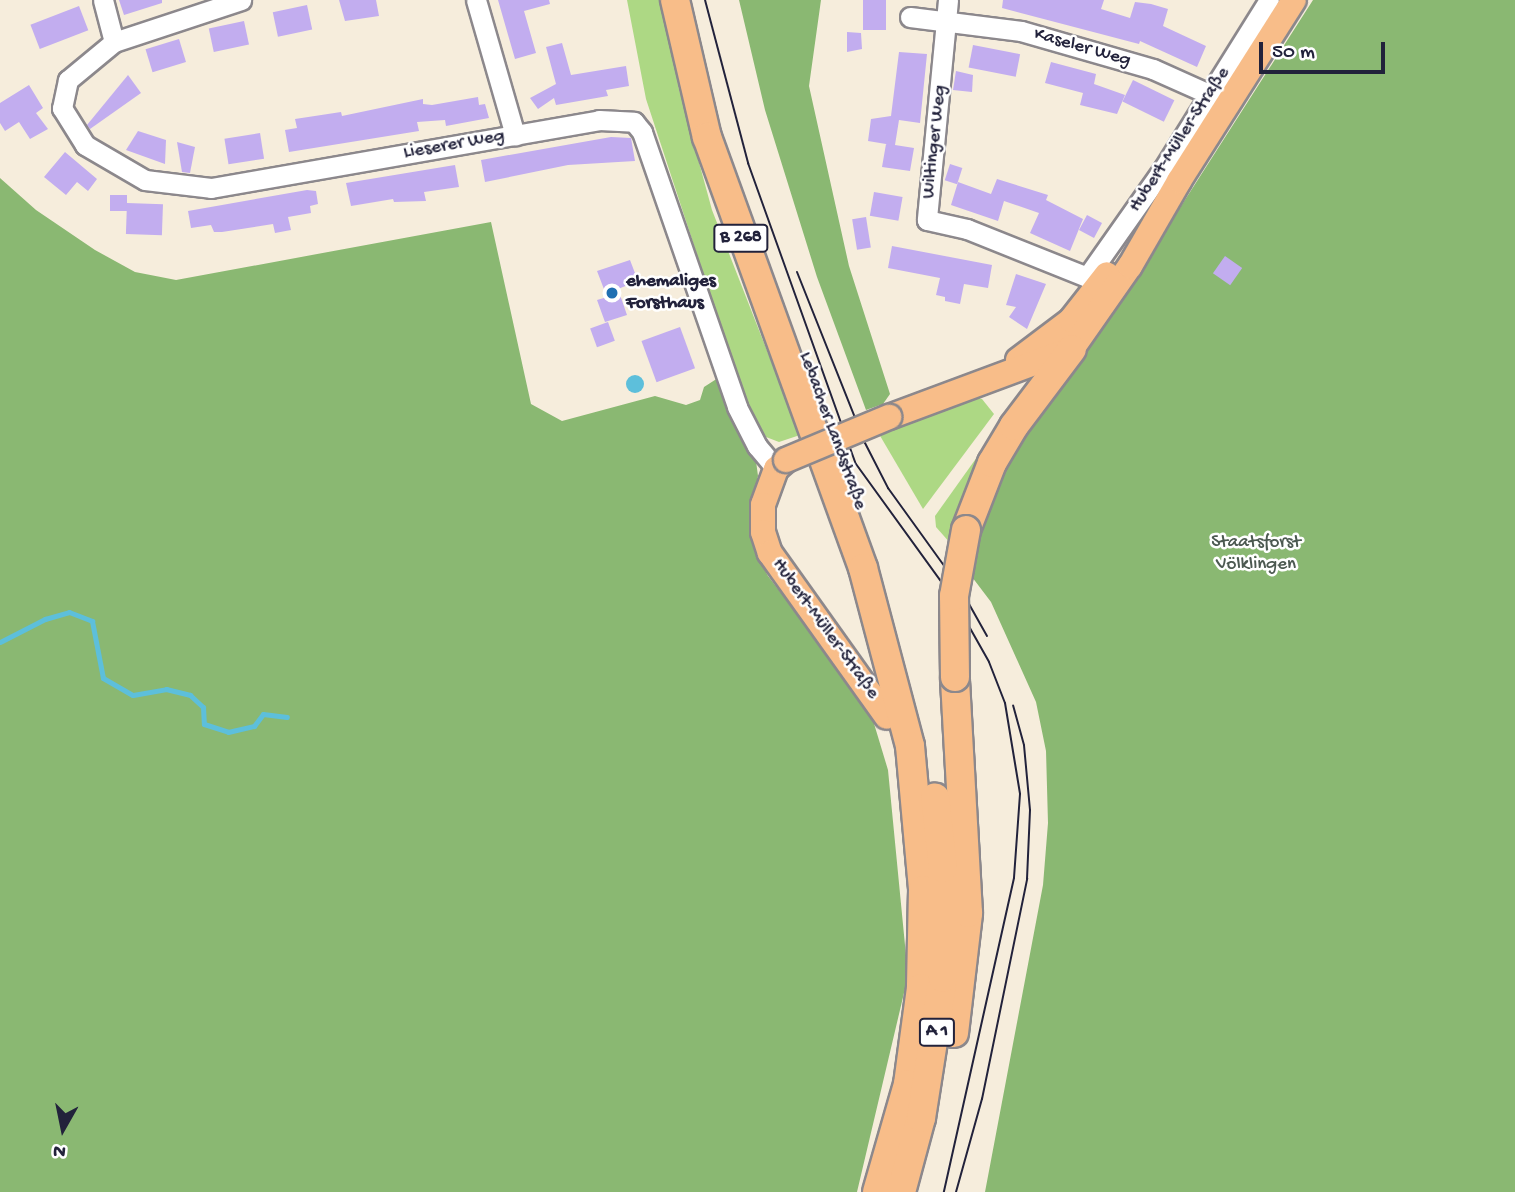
<!DOCTYPE html>
<html>
<head>
<meta charset="utf-8">
<style>
  body { margin:0 }
  #map { position:relative; width:1515px; height:1192px; overflow:hidden; background:#f6eddc; font-family:"Gochi Hand",sans-serif }
  div>[style] { position:absolute }
  [style*='--x'] { left:calc(var(--x)*1px); top:calc(var(--y)*1px); width:calc(var(--w)*1px); rotate:calc(var(--a)*1deg) }
  .green>* { inset:0; background:#add884 }
  .forest>* { inset:0; background:#8ab872 }
  .water>* { inset:0; background:#5dbfdb }
  .round { border-radius:50% }
  .stream>* { height:5px; margin:-2.5px; padding:0 2.5px; transform-origin:2.5px; border-radius:2.5px; background:#5dbfdb }
  .building>* { inset:0; background:#c2adef; transform-origin:0 0 }
  .roads { filter:drop-shadow(2px 0 #8c888c) drop-shadow(-2px 0 #8c888c) drop-shadow(0 2px #8c888c) drop-shadow(0 -2px #8c888c) }
  .minor>* { height:19px; margin:-9.5px; padding:0 9.5px; transform-origin:9.5px; border-radius:9.5px; background:#fff }
  .major>* { height:24px; margin:-12px; padding:0 12px; transform-origin:12px; border-radius:12px; background:#f8bd89 }
  .highway>* { height:28px; margin:-14px; padding:0 14px; transform-origin:14px; border-radius:14px; background:#f8bd89 }
  .tram>* { height:2px; margin:-1px; padding:0 1px; transform-origin:1px; border-radius:1px; background:#22223b }
  .bridges { filter:drop-shadow(2px 0 #8c888c) drop-shadow(-2px 0 #8c888c) drop-shadow(0 2px #8c888c) drop-shadow(0 -2px #8c888c) }
  .major-bridge>* { height:24px; margin:-12px; padding:0 12px; transform-origin:12px; border-radius:12px; background:#f8bd89 }
  .highway-bridge>* { height:28px; margin:-14px; padding:0 14px; transform-origin:14px; border-radius:14px; background:#f8bd89 }
  .dots>* { width:19px; height:19px; translate:-50% -50%; box-sizing:border-box; border:4px solid #fff; border-radius:50% }
  span { translate:-50% -50%; white-space:nowrap; text-align:center; line-height:1.15; -webkit-text-stroke:5px #fff; paint-order:stroke }
  .shield-label span { padding:2px 5px; background:#fff; border:2px solid; border-radius:5px; -webkit-text-stroke-width:0 }
  .shield-label { font-size:18px; color:#22223b; font-weight:700 }
  .street-label { font-size:19px; color:#22223b }
  .poi-label { font-size:19px; color:#22223b; font-weight:700 }
  .left { translate:0 -50%; text-align:left }
  .park-label { font-size:19px; color:#4c5951 }
  .north { position:absolute; left:28px; top:1094px; width:70px; height:70px; -webkit-text-stroke:5px #fff; paint-order:stroke; rotate:189deg; font-size:19px; font-weight:700; line-height:28px; text-align:center; color:#22223b }
  .north::after { content:''; display:block; margin:auto; width:24px; height:32px; background:#22223b; clip-path:polygon(50% 0,100% 100%,50% 72%,0 100%) }
  .scale { position:absolute; left:1259px; top:42px; width:126px; height:32px; box-sizing:border-box; border:4px solid #22223b; border-top:0; padding-left:9px; font-size:21px; line-height:24px; white-space:nowrap; color:#22223b; -webkit-text-stroke:5px #fff; paint-order:stroke }
</style>
</head>
<body>
<div id="map">
  <div class="green">
    <i style="clip-path:polygon(627px 0,661px 0,679px 89px,712px 210px,800px 435px,779px 442px,766px 437px,746px 404px,646px 99px)"></i>
    <i style="clip-path:polygon(974px 397px,982px 399px,994px 414px,923px 509px,879px 434px)"></i>
    <i style="clip-path:polygon(1002px 422px,951px 544px,936px 527px,935px 516px)"></i>
  </div>
  <div class="forest">
    <i style="clip-path:polygon(739px 0,821px 0,809px 86px,849px 266px,890px 394px,883px 404px,866px 410px,817px 277px,765px 110px)"></i>
    <i style="clip-path:polygon(1313px 0,1515px 0,1515px 1192px,985px 1192px,1043px 885px,1048px 823px,1046px 751px,1036px 702px,991px 602px,969px 573px,976px 536px,997px 473px,1158px 242px)"></i>
    <i style="clip-path:polygon(0 178px,36px 210px,95px 250px,135px 272px,176px 280px,491px 222px,531px 404px,562px 421px,655px 396px,686px 405px,700px 400px,704px 387px,718px 378px,756px 461px,758px 476px,749px 515px,755px 551px,768px 576px,869px 707px,888px 770px,908px 976px,857px 1192px,0 1192px)"></i>
  </div>
  <div class="water">
    <i class="round" style="left:626px;top:375px;width:18px;height:18px"></i>
  </div>
  <div class="stream">
    <i style="--x:0;--y:642;--w:51;--a:-27.1"></i>
    <i style="--x:45;--y:619;--w:25;--a:-16"></i>
    <i style="--x:69;--y:612;--w:25;--a:21"></i>
    <i style="--x:92;--y:621;--w:58;--a:79.1"></i>
    <i style="--x:103;--y:678;--w:34;--a:30"></i>
    <i style="--x:133;--y:695;--w:34;--a:-10"></i>
    <i style="--x:166;--y:689;--w:25;--a:14"></i>
    <i style="--x:190;--y:695;--w:18;--a:43"></i>
    <i style="--x:203;--y:707;--w:17;--a:87"></i>
    <i style="--x:204;--y:724;--w:25;--a:18"></i>
    <i style="--x:228;--y:732;--w:27;--a:-13"></i>
    <i style="--x:254;--y:726;--w:15;--a:-53"></i>
    <i style="--x:263;--y:714;--w:24;--a:7"></i>
  </div>
  <div class="building">
    <i style="clip-path:polygon(119px 0,162px 0,162px 3px,124px 15px)"></i>
    <i style="clip-path:polygon(339px 0,376px 0,379px 16px,345px 21px)"></i>
    <i style="clip-path:polygon(498px 0,549px 0,550px 4px,524px 11px,536px 53px,515px 59px)"></i>
    <i style="left:863px;top:0;width:23px;height:30px"></i>
    <i style="clip-path:polygon(1003px 0,1104px 0,1101px 9px,1130px 18px,1135px 2px,1151px 4px,1168px 9px,1163px 26px,1206px 46px,1197px 67px,1140px 41px,1139px 44px,1002px 8px)"></i>
    <i style="left:307px;top:5px;width:25px;height:35px;rotate:78deg"></i>
    <i style="left:79px;top:6px;width:26px;height:52px;rotate:69deg"></i>
    <i style="left:244px;top:21px;width:24px;height:36px;rotate:78deg"></i>
    <i style="clip-path:polygon(847px 32px,861px 33px,862px 49px,847px 52px)"></i>
    <i style="left:179px;top:39px;width:24px;height:35px;rotate:73deg"></i>
    <i style="clip-path:polygon(562px 43px,571px 75px,626px 66px,629px 86px,606px 90px,608px 96px,556px 105px,554px 98px,538px 109px,530px 98px,556px 84px,546px 47px)"></i>
    <i style="left:973px;top:45px;width:48px;height:23px;rotate:11deg"></i>
    <i style="clip-path:polygon(899px 52px,927px 54px,920px 123px,899px 120px,895px 145px,914px 148px,910px 171px,882px 167px,886px 144px,892px 145px,868px 141px,871px 119px,891px 116px)"></i>
    <i style="clip-path:polygon(1051px 62px,1096px 74px,1094px 84px,1125px 95px,1117px 114px,1080px 105px,1083px 93px,1045px 83px)"></i>
    <i style="clip-path:polygon(956px 71px,973px 75px,972px 92px,953px 90px)"></i>
    <i style="clip-path:polygon(128px 75px,141px 93px,90px 129px,87px 125px)"></i>
    <i style="left:1133px;top:80px;width:46px;height:24px;rotate:26deg"></i>
    <i style="clip-path:polygon(29px 85px,43px 108px,36px 113px,48px 129px,30px 139px,19px 122px,5px 131px,0 123px,0 103px)"></i>
    <i style="clip-path:polygon(478px 97px,479px 105px,485px 104px,489px 118px,446px 126px,445px 120px,417px 122px,419px 131px,289px 152px,285px 130px,297px 128px,295px 119px,341px 112px,342px 116px,423px 99px,423px 104px,432px 105px)"></i>
    <i style="clip-path:polygon(138px 131px,166px 140px,165px 164px,126px 150px)"></i>
    <i style="left:260px;top:133px;width:26px;height:36px;rotate:81deg"></i>
    <i style="clip-path:polygon(611px 137px,631px 138px,635px 161px,568px 165px,485px 182px,481px 160px)"></i>
    <i style="clip-path:polygon(177px 142px,195px 147px,190px 173px,182px 172px)"></i>
    <i style="clip-path:polygon(65px 152px,97px 179px,88px 191px,77px 182px,66px 195px,44px 177px)"></i>
    <i style="left:950px;top:164px;width:13px;height:17px;rotate:18deg"></i>
    <i style="clip-path:polygon(455px 165px,459px 187px,424px 192px,426px 201px,394px 202px,393px 199px,351px 206px,346px 183px)"></i>
    <i style="clip-path:polygon(997px 179px,1048px 195px,1046px 200px,1083px 219px,1070px 251px,1030px 233px,1039px 213px,1004px 201px,998px 221px,951px 205px,958px 182px,991px 194px)"></i>
    <i style="clip-path:polygon(307px 190px,316px 191px,318px 204px,310px 206px,311px 213px,288px 217px,291px 230px,275px 233px,273px 224px,222px 232px,214px 232px,211px 225px,191px 228px,188px 211px)"></i>
    <i style="left:874px;top:192px;width:29px;height:24px;rotate:10deg"></i>
    <i style="left:110px;top:195px;width:17px;height:16px"></i>
    <i style="left:127px;top:203px;width:36px;height:31px;rotate:2deg"></i>
    <i style="left:1087px;top:215px;width:17px;height:17px;rotate:28deg"></i>
    <i style="left:866px;top:217px;width:31px;height:14px;rotate:81deg"></i>
    <i style="clip-path:polygon(892px 246px,992px 265px,988px 288px,964px 284px,960px 304px,945px 301px,945px 297px,936px 295px,940px 278px,888px 268px)"></i>
    <i style="left:1225px;top:256px;width:21px;height:21px;rotate:35deg"></i>
    <i style="clip-path:polygon(630px 260px,638px 281px,618px 289px,627px 315px,605px 322px,597px 300px,607px 297px,597px 271px)"></i>
    <i style="clip-path:polygon(1016px 274px,1046px 284px,1027px 329px,1009px 317px,1016px 307px,1006px 305px)"></i>
    <i style="left:608px;top:322px;width:20px;height:19px;rotate:70deg"></i>
    <i style="left:680px;top:327px;width:44px;height:41px;rotate:70deg"></i>
  </div>
  <div class="roads">
    <div class="minor">
      <i style="--x:103;--y:0;--w:43;--a:75.3"></i>
      <i style="--x:114;--y:42;--w:60;--a:140.4"></i>
      <i style="--x:68;--y:80;--w:29;--a:102"></i>
      <i style="--x:62;--y:108;--w:44;--a:58.1"></i>
      <i style="--x:85;--y:145;--w:69;--a:30.3"></i>
      <i style="--x:145;--y:180;--w:66;--a:6.9"></i>
      <i style="--x:211;--y:188;--w:394;--a:-9.9"></i>
      <i style="--x:599;--y:120;--w:35;--a:3"></i>
      <i style="--x:634;--y:122;--w:13;--a:51"></i>
      <i style="--x:642;--y:132;--w:291;--a:70.9"></i>
      <i style="--x:737;--y:407;--w:44;--a:62.9"></i>
      <i style="--x:757;--y:446;--w:30;--a:50"></i>
      <i style="--x:476;--y:0;--w:141;--a:73.9"></i>
      <i style="--x:948;--y:0;--w:221;--a:95.5"></i>
      <i style="--x:927;--y:220;--w:41;--a:12.7"></i>
      <i style="--x:967;--y:229;--w:129;--a:21.8"></i>
      <i style="--x:1087;--y:277;--w:133;--a:-54.8"></i>
      <i style="--x:1164;--y:168;--w:198;--a:-58"></i>
      <i style="--x:910;--y:17;--w:112;--a:7.2"></i>
      <i style="--x:1021;--y:31;--w:137;--a:16.1"></i>
      <i style="--x:1153;--y:69;--w:64;--a:24.1"></i>
      <i style="--x:114;--y:42;--w:134;--a:-18.3"></i>
    </div>
    <div class="major">
      <i style="--x:1018;--y:360;--w:66;--a:-37"></i>
      <i style="--x:1071;--y:320;--w:58;--a:-52"></i>
      <i style="--x:889;--y:417;--w:195;--a:-20.4"></i>
      <i style="--x:1072;--y:349;--w:101;--a:-55.1"></i>
      <i style="--x:1130;--y:266;--w:98;--a:-60"></i>
      <i style="--x:1179;--y:181;--w:214;--a:-57.6"></i>
      <i style="--x:786;--y:460;--w:13;--a:138"></i>
      <i style="--x:776;--y:469;--w:38;--a:110"></i>
      <i style="--x:763;--y:505;--w:27;--a:90"></i>
      <i style="--x:763;--y:532;--w:22;--a:72"></i>
      <i style="--x:770;--y:553;--w:201;--a:54.5"></i>
    </div>
    <div class="highway">
      <i style="--x:675;--y:0;--w:141;--a:76.9"></i>
      <i style="--x:707;--y:137;--w:458;--a:70.1"></i>
      <i style="--x:863;--y:568;--w:184;--a:75.2"></i>
      <i style="--x:910;--y:746;--w:145;--a:84.8"></i>
      <i style="--x:923;--y:890;--w:98;--a:91.2"></i>
      <i style="--x:921;--y:988;--w:97;--a:97.7"></i>
      <i style="--x:908;--y:1084;--w:112;--a:106"></i>
      <i style="--x:966;--y:530;--w:72;--a:-68.8"></i>
      <i style="--x:992;--y:463;--w:43;--a:-59.3"></i>
      <i style="--x:1014;--y:426;--w:96;--a:-53"></i>
      <i style="--x:954;--y:1033;--w:121;--a:-83.3"></i>
      <i style="--x:968;--y:913;--w:236;--a:-93.2"></i>
      <i style="--x:901;--y:1192;--w:77;--a:-74.9"></i>
      <i style="--x:921;--y:1118;--w:142;--a:-81.1"></i>
      <i style="--x:943;--y:978;--w:110;--a:-90"></i>
      <i style="--x:943;--y:868;--w:71;--a:-96.4"></i>
    </div>
  </div>
  <div class="tram">
    <i style="--x:705;--y:0;--w:169;--a:75.2"></i>
    <i style="--x:748;--y:163;--w:320;--a:70.3"></i>
    <i style="--x:856;--y:464;--w:165;--a:54.1"></i>
    <i style="--x:953;--y:598;--w:73;--a:60.6"></i>
    <i style="--x:989;--y:662;--w:44;--a:68.7"></i>
    <i style="--x:1005;--y:703;--w:92;--a:80.6"></i>
    <i style="--x:1020;--y:794;--w:84;--a:94.1"></i>
    <i style="--x:1014;--y:878;--w:322;--a:102.6"></i>
    <i style="--x:797;--y:272;--w:184;--a:68.3"></i>
    <i style="--x:865;--y:443;--w:51;--a:62.9"></i>
    <i style="--x:888;--y:488;--w:123;--a:54.2"></i>
    <i style="--x:960;--y:588;--w:55;--a:60.6"></i>
    <i style="--x:956;--y:1192;--w:97;--a:-74.4"></i>
    <i style="--x:982;--y:1099;--w:225;--a:-78.4"></i>
    <i style="--x:1027;--y:879;--w:69;--a:-87.5"></i>
    <i style="--x:1030;--y:810;--w:65;--a:-95.3"></i>
    <i style="--x:1024;--y:745;--w:41;--a:-105.4"></i>
  </div>
  <div class="bridges">
    <div class="major-bridge">
      <i style="--x:786;--y:460;--w:112;--a:-22.7"></i>
    </div>
    <div class="highway-bridge">
      <i style="--x:955;--y:677;--w:81;--a:-90.7"></i>
      <i style="--x:954;--y:596;--w:67;--a:-79.7"></i>
    </div>
  </div>
  <div class="dots">
    <i style="left:612px;top:293px;background:#1f6fb2"></i>
  </div>
  <div class="shield-label">
    <span style="left:741px;top:238px">B 268</span>
    <span style="left:937px;top:1032px">A 1</span>
  </div>
  <div class="street-label">
    <span style="left:1082px;top:48px;rotate:16deg">Kaseler Weg</span>
    <span style="left:1180px;top:140px;rotate:-57deg">Hubert-Müller-Straße</span>
    <span style="left:935px;top:142px;rotate:-84deg">Wiltinger Weg</span>
    <span style="left:454px;top:145px;rotate:-10deg">Lieserer Weg</span>
    <span style="left:832px;top:431px;rotate:70deg">Lebacher Landstraße</span>
    <span style="left:825px;top:629px;rotate:54deg">Hubert-Müller-Straße</span>
  </div>
  <div class="poi-label">
    <span class="left" style="left:626px;top:293px">ehemaliges<br>Forsthaus</span>
  </div>
  <div class="park-label">
    <span style="left:1256px;top:554px">Staatsforst<br>Völklingen</span>
  </div>
  <div class="north">N</div>
  <div class="scale">50 m</div>
</div>
</body>
</html>
